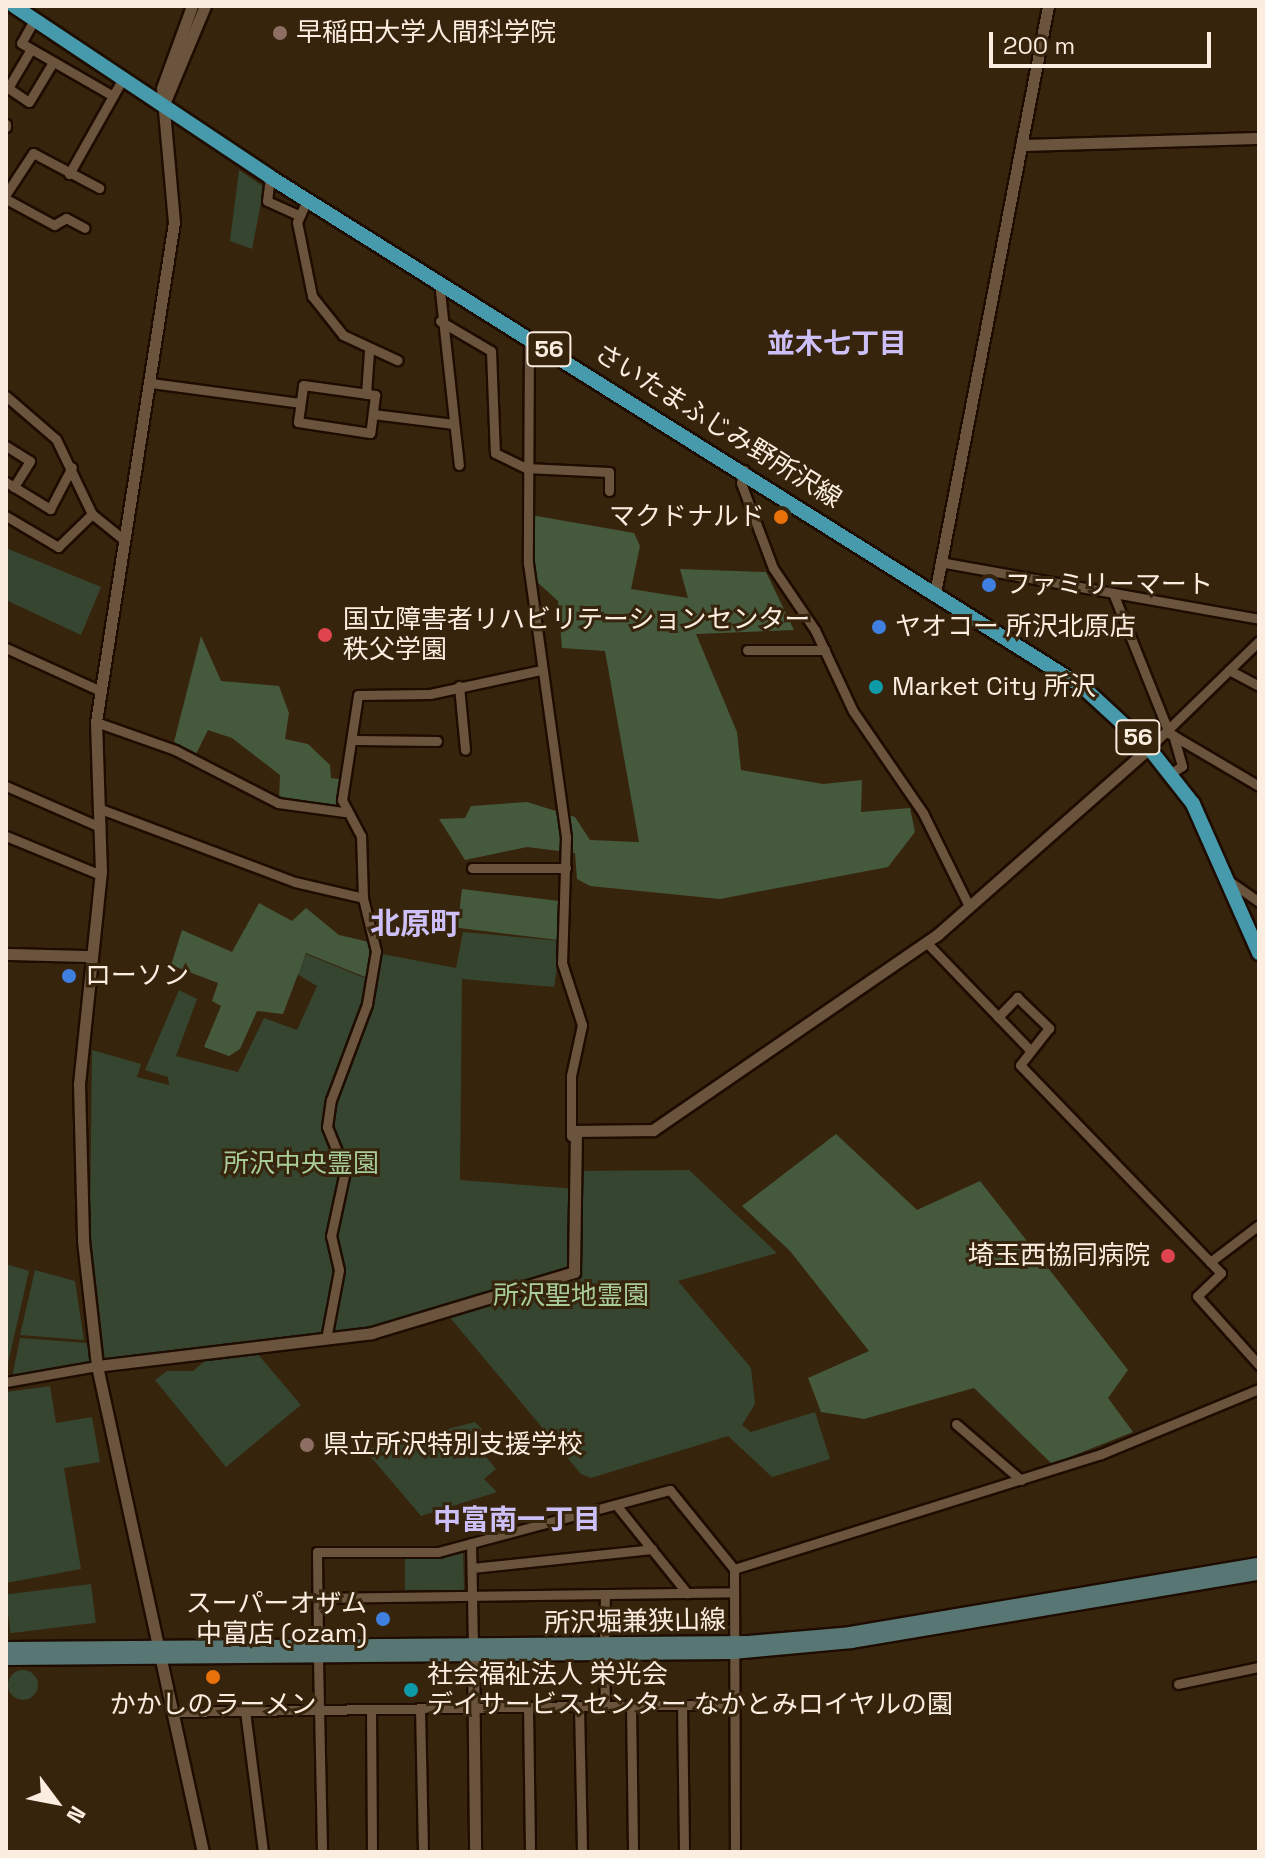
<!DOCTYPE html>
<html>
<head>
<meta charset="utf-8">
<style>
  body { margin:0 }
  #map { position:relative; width:1265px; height:1858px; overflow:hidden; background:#37240d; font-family:"Space Grotesk","Noto Sans JP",sans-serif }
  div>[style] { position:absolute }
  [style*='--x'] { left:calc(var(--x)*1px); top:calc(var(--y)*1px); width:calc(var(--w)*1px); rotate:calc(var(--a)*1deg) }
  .green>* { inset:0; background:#36452f; transform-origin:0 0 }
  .round { border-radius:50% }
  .forest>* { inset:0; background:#45593d; transform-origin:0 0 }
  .roads { filter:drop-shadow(2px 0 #1e0c00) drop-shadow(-2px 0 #1e0c00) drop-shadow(0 2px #1e0c00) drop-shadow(0 -2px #1e0c00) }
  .minor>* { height:9px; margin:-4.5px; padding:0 4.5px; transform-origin:4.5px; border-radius:4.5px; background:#6a543d }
  .tertiary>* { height:11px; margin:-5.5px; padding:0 5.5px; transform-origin:5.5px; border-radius:5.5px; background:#6a543d }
  .secondary>* { height:12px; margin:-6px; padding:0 6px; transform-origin:6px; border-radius:6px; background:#587774 }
  .primary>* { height:14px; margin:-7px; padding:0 7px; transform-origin:7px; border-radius:7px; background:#469aab }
  .dots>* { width:22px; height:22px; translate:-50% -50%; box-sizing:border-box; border:4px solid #37240d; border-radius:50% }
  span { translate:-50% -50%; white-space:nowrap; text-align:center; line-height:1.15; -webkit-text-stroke:6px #37240d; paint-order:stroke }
  .shield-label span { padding:2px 6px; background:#37240d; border:2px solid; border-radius:6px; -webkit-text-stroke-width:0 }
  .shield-label { font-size:24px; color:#fbeee0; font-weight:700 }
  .poi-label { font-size:26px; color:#fbeee0 }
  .left { translate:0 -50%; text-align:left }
  .right { translate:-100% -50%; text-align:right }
  .street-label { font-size:26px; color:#fbeee0 }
  .park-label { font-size:26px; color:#a7cc98 }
  .neighbourhood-label { font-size:28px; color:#cdc0f9; font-weight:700 }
  .quarter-label { font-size:30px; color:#cdc0f9; font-weight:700 }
  .frame { position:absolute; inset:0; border:8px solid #fbeee0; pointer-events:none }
  .north { position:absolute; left:16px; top:1762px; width:80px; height:80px; -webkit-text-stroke:6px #37240d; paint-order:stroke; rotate:122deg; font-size:22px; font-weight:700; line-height:32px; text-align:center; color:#fbeee0 }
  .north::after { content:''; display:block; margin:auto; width:28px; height:36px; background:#fbeee0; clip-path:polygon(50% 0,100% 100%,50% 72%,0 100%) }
  .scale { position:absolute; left:989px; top:32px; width:222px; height:36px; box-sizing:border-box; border:4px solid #fbeee0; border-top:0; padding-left:10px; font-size:24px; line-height:28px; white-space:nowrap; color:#fbeee0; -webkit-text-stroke:6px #37240d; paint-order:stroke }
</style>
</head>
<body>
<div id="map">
  <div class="green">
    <i style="clip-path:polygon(239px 170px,264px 187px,252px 249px,230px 241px)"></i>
    <i style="clip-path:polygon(6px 548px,101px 587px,81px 635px,6px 600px)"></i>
    <i style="clip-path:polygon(463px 932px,561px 941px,554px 987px,462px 979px,460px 1180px,577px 1189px,577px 1171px,689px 1170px,777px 1253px,678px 1281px,751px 1368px,755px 1404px,742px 1425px,751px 1432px,815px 1412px,830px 1459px,772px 1477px,728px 1436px,591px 1478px,581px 1474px,447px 1314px,380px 1330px,105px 1361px,90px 1228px,92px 1050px,141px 1064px,137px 1077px,169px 1085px,168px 1077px,145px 1070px,179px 990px,197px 999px,176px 1056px,238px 1072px,264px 1018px,297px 1030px,317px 986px,297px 974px,306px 954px,372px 981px,382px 954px,456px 968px)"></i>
    <i style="clip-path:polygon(6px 1264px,29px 1271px,6px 1372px)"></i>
    <i style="clip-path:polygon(35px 1270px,75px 1281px,84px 1340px,20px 1335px)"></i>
    <i style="clip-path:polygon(20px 1338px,87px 1343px,90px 1366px,12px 1378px)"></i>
    <i style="clip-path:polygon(256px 1352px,301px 1405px,226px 1467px,155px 1380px,167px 1371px,193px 1371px,207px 1359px)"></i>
    <i style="clip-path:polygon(50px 1386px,56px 1423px,92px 1417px,100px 1462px,64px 1468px,81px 1569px,6px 1583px,6px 1392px)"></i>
    <i style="clip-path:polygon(475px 1422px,482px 1429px,471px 1439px,496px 1469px,484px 1479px,497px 1492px,421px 1516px,365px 1450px)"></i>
    <i style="clip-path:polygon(463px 1548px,464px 1592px,405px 1590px,405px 1556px)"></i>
    <i style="left:91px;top:1584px;width:39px;height:86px;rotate:83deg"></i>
    <i class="round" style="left:8px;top:1670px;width:30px;height:30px"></i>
  </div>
  <div class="forest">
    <i style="clip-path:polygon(531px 515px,634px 533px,640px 546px,631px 589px,688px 598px,680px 569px,766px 572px,794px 630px,696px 634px,737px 732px,741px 770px,823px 784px,862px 780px,861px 812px,910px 808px,915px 832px,888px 867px,720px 899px,590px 886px,577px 879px,575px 853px,527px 847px,465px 860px,439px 819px,465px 818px,471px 806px,527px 802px,575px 817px,590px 840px,639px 842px,605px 651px,562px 648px,558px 601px,535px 580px)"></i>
    <i style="clip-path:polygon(201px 636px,221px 681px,279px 686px,289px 713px,285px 739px,308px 744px,330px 765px,331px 778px,345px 780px,344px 807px,279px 799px,280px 775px,232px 738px,208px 730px,196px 754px,174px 742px)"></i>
    <i style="left:462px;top:889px;width:108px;height:39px;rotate:7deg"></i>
    <i style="clip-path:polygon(259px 903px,292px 921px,306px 908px,339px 935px,369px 942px,370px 979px,306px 953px,283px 1014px,257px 1011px,240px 1049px,229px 1056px,204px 1047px,221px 1006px,212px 1001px,218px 983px,171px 965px,182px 930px,232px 952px)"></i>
    <i style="clip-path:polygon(836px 1134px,917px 1210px,980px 1181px,1128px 1370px,1108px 1398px,1133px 1432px,1052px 1464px,974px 1388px,864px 1419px,821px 1412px,808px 1378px,869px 1351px,790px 1251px,742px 1206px)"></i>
  </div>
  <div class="roads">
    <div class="minor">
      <i style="--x:34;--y:20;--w:26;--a:119"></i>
      <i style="--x:21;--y:43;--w:106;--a:29.9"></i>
      <i style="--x:31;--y:49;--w:45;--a:120.5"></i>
      <i style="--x:8;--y:88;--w:25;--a:34"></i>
      <i style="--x:29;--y:102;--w:47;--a:-59"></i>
      <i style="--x:6;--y:124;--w:3;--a:90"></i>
      <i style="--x:69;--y:174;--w:110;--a:-60.6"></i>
      <i style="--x:270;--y:177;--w:24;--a:97"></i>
      <i style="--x:267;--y:201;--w:34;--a:24"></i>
      <i style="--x:6;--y:194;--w:49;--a:-56.6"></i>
      <i style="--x:33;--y:153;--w:75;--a:27.9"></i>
      <i style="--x:6;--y:199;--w:55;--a:28.4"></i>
      <i style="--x:54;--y:225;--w:14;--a:-30"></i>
      <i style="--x:66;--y:218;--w:21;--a:28"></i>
      <i style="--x:307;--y:200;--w:24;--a:114"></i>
      <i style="--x:297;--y:222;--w:76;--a:78.5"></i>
      <i style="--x:312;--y:296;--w:50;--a:51.5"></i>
      <i style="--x:343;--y:335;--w:60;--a:24.8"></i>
      <i style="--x:439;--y:282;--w:184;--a:83.8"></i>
      <i style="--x:440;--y:321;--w:59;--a:30.5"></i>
      <i style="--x:491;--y:351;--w:102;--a:87.8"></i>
      <i style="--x:495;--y:453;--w:34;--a:26"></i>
      <i style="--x:526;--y:468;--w:83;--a:2.8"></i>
      <i style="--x:609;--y:472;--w:19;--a:90"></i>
      <i style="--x:529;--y:337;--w:226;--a:90.3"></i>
      <i style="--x:528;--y:563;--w:277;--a:82.1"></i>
      <i style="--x:566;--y:837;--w:126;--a:91.8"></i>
      <i style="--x:562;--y:963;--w:65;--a:72.1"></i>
      <i style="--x:582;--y:1025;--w:52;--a:102.2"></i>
      <i style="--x:571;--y:1076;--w:60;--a:90"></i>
      <i style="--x:151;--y:383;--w:150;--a:7.6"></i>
      <i style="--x:303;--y:385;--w:73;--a:7.9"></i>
      <i style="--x:375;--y:395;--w:38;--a:97"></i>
      <i style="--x:370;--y:433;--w:73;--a:-171.3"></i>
      <i style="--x:298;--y:422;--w:37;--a:-82"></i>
      <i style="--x:366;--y:394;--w:43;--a:-86"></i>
      <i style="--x:6;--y:396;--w:66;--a:40.7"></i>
      <i style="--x:56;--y:439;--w:83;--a:64.4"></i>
      <i style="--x:92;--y:514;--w:41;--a:39.1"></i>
      <i style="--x:373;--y:414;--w:81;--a:7.1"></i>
      <i style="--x:6;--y:446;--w:28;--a:32"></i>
      <i style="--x:30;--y:461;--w:31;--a:122"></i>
      <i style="--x:744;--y:470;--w:13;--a:103"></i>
      <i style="--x:741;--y:483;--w:91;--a:69.4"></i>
      <i style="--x:773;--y:568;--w:75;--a:55.9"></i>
      <i style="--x:815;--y:630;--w:89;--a:64.9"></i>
      <i style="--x:853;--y:711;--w:124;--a:55.5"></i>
      <i style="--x:923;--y:813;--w:104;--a:63.7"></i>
      <i style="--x:6;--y:482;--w:52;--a:31.5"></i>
      <i style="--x:50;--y:509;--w:47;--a:-62.4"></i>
      <i style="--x:6;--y:516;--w:61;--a:30.8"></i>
      <i style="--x:58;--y:547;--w:47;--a:-44.1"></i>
      <i style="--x:940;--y:562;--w:324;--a:10.1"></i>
      <i style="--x:1113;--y:593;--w:151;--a:68.2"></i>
      <i style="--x:1169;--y:733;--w:104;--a:30.5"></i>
      <i style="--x:6;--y:648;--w:104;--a:24.4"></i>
      <i style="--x:747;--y:650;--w:78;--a:0"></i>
      <i style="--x:1229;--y:670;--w:34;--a:28"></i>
      <i style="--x:459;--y:686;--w:64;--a:84.6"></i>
      <i style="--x:96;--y:722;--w:84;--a:19.5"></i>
      <i style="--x:175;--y:750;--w:116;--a:27.2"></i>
      <i style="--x:278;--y:803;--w:67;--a:7.8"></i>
      <i style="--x:355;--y:740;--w:82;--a:0.7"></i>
      <i style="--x:1149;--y:748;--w:153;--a:-44.2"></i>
      <i style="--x:1171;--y:773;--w:13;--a:-32"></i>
      <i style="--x:1182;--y:766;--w:32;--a:-106"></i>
      <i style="--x:6;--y:786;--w:103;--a:23.6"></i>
      <i style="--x:98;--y:808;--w:210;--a:20.6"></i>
      <i style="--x:295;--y:882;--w:70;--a:13.2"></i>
      <i style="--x:6;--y:836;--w:103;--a:22.3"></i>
      <i style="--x:472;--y:868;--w:94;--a:0"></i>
      <i style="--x:1232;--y:883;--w:33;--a:35"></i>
      <i style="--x:927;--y:943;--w:147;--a:46.1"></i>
      <i style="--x:998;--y:1017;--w:28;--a:-46"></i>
      <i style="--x:1017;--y:997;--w:45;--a:44.1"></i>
      <i style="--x:1049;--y:1028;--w:47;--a:128.1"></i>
      <i style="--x:1020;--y:1065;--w:289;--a:46"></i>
      <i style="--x:1221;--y:1273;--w:33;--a:136"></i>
      <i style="--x:1197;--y:1296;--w:93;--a:48.1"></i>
      <i style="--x:1210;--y:1262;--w:61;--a:-37.1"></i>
      <i style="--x:326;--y:1339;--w:70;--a:-79.3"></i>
      <i style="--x:339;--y:1270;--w:35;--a:-103"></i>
      <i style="--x:331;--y:1236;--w:66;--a:-77.8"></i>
      <i style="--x:345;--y:1171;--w:48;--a:-112.2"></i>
      <i style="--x:327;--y:1127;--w:27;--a:-82"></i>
      <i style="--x:331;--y:1100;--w:103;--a:-69.4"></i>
      <i style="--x:367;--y:1004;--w:54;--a:-80.4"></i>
      <i style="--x:376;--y:951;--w:55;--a:-103.8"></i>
      <i style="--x:363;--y:898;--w:62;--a:-91.8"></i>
      <i style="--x:361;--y:836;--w:41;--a:-117.8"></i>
      <i style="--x:342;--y:800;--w:106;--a:-81.3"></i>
      <i style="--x:358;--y:695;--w:72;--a:-0.8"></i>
      <i style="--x:430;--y:694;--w:114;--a:-12.2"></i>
      <i style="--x:6;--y:1382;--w:92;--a:-10"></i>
      <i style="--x:956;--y:1424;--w:86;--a:40.7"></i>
      <i style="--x:617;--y:1506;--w:112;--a:51.2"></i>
      <i style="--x:471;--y:1543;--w:102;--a:88.9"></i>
      <i style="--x:472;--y:1568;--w:181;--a:-6"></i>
      <i style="--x:734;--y:1569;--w:385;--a:-17.4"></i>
      <i style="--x:1101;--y:1454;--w:171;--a:-22.4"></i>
      <i style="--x:318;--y:1598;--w:415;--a:-0.8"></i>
      <i style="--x:318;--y:1646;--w:94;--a:-90.6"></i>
      <i style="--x:317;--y:1552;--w:121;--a:0"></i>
      <i style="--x:438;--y:1552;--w:240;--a:-15"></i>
      <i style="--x:670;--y:1490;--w:102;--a:51"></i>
      <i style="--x:734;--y:1569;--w:283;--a:89.8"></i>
      <i style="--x:604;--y:1646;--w:52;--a:-88.9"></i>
      <i style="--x:604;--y:1656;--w:50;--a:88.9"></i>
      <i style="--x:318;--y:1659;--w:193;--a:88.8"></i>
      <i style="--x:1178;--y:1684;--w:83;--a:-11.9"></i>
      <i style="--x:631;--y:1705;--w:147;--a:89.2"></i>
      <i style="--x:682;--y:1705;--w:147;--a:89.2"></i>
      <i style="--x:528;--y:1706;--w:146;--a:89.2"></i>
      <i style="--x:579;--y:1706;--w:146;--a:88.8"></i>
      <i style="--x:420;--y:1708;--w:144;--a:88.8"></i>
      <i style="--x:371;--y:1709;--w:143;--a:89.6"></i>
      <i style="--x:245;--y:1711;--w:142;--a:82.7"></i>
      <i style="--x:172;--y:1712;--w:561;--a:-0.82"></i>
    </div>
    <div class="tertiary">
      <i style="--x:192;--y:6;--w:87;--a:110.1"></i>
      <i style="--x:162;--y:88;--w:135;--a:84.9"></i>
      <i style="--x:174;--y:222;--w:506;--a:98.87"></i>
      <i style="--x:96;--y:722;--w:149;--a:88.1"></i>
      <i style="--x:101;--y:871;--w:214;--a:95.9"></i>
      <i style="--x:79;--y:1084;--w:157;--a:88.5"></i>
      <i style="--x:83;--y:1241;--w:126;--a:83.6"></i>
      <i style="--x:97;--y:1366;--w:497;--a:77.7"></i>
      <i style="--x:164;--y:104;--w:106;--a:-67.3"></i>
      <i style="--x:1021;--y:145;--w:238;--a:-1.7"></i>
      <i style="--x:935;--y:593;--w:598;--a:-79.1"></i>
      <i style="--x:6;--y:954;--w:83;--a:1.4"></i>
      <i style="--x:97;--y:1366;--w:277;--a:-6.8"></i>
      <i style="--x:372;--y:1333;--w:211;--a:-16.8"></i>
      <i style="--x:574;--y:1272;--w:141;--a:-89.2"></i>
      <i style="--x:576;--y:1131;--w:77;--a:-0.7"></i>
      <i style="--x:653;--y:1130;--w:345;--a:-34.5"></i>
      <i style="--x:937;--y:935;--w:283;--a:-41.4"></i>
      <i style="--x:473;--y:1649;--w:203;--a:89.4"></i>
    </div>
    <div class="secondary">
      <i style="--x:6;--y:1648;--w:742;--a:-0.46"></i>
      <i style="--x:748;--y:1642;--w:102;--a:-5"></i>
      <i style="--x:850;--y:1633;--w:415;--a:-9.6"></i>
      <i style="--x:6;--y:1659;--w:727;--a:-0.47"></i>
      <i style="--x:733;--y:1653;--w:119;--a:-5.3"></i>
      <i style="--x:851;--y:1642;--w:414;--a:-9.5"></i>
    </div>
    <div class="primary">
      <i style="--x:14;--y:6;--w:308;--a:33.7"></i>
      <i style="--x:270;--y:177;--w:961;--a:32.12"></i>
      <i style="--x:1084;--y:688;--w:88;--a:42.7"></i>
      <i style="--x:1149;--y:748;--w:71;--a:51.8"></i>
      <i style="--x:1193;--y:804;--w:163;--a:66.1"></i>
    </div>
  </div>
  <div class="dots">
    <i style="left:280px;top:33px;background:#8d6e63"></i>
    <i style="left:781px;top:517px;background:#e8710a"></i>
    <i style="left:989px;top:585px;background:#3f7fe0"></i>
    <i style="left:879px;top:627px;background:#3f7fe0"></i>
    <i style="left:325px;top:635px;background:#e0444e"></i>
    <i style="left:876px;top:687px;background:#0f9aa8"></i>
    <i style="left:69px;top:976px;background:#3f7fe0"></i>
    <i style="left:1168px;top:1256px;background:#e0444e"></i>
    <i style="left:307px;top:1445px;background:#8d6e63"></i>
    <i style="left:383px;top:1619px;background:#3f7fe0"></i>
    <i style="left:213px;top:1677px;background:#e8710a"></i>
    <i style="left:411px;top:1690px;background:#0f9aa8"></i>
  </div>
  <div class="shield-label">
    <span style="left:549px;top:349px">56</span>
    <span style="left:1138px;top:737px">56</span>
  </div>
  <div class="poi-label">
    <span class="left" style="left:296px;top:33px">早稲田大学人間科学院</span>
    <span class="right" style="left:765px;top:517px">マクドナルド</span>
    <span class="left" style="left:1005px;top:585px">ファミリーマート</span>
    <span class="left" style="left:343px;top:635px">国立障害者リハビリテーションセンター<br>秩父学園</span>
    <span class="left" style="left:895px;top:627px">ヤオコー 所沢北原店</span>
    <span class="left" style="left:892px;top:687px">Market City 所沢</span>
    <span class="left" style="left:85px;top:976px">ローソン</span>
    <span class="right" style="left:1150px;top:1256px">埼玉西協同病院</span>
    <span class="left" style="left:323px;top:1445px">県立所沢特別支援学校</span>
    <span class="right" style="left:367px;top:1619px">スーパーオザム<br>中富店 (ozam)</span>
    <span class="left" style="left:427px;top:1690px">社会福祉法人 栄光会<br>デイサービスセンター なかとみロイヤルの園</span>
    <span style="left:213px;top:1705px">かかしのラーメン</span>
  </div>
  <div class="street-label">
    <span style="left:718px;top:426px;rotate:32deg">さいたまふじみ野所沢線</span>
    <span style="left:635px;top:1622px;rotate:-1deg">所沢堀兼狭山線</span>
  </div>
  <div class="park-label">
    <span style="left:301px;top:1164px">所沢中央霊園</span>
    <span style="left:571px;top:1296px">所沢聖地霊園</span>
  </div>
  <div class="neighbourhood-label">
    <span style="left:837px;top:343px">並木七丁目</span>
    <span style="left:517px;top:1519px">中富南一丁目</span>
  </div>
  <div class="quarter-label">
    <span style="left:415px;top:924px">北原町</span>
  </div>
  <div class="frame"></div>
  <div class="north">N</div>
  <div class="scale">200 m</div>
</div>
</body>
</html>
